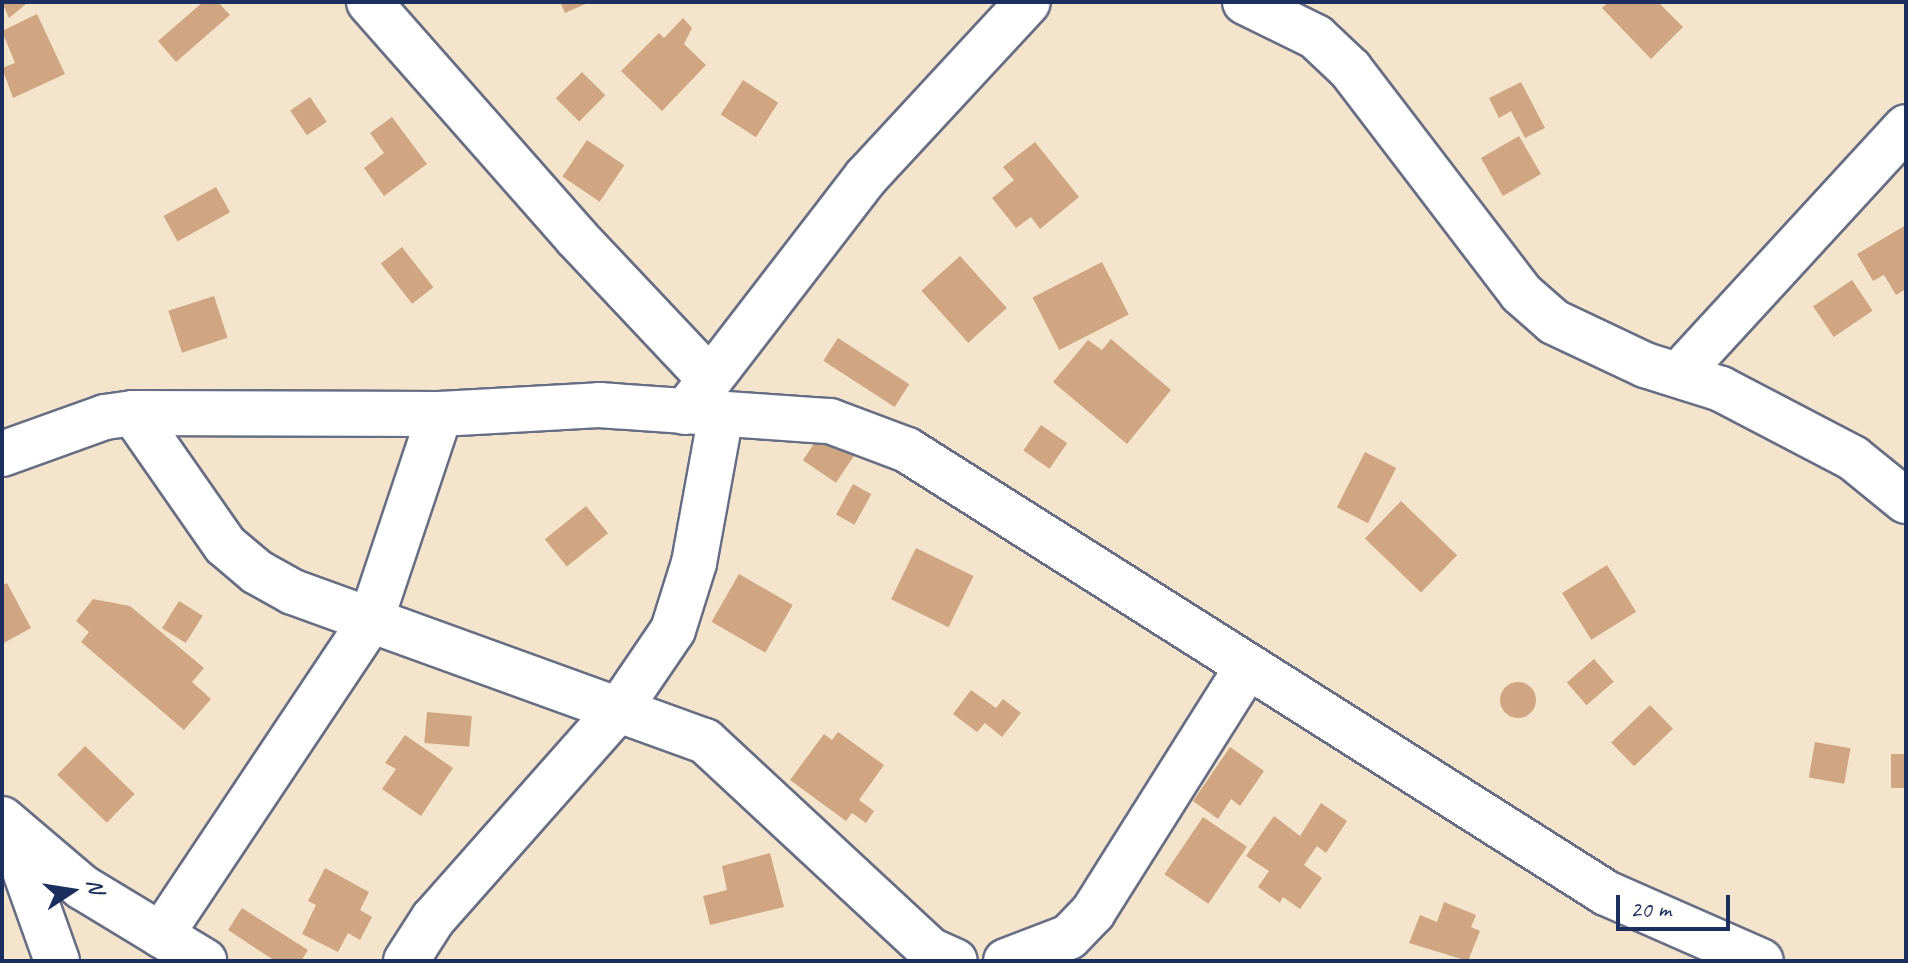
<!DOCTYPE html>
<html>
<head>
<meta charset="utf-8">
<style>
  body { margin:0 }
  #map { position:relative; width:1908px; height:963px; overflow:hidden; background:#f5e4cc; font-family:Caveat,sans-serif }
  div>[style] { position:absolute }
  [style*='--x'] { left:calc(var(--x)*1px); top:calc(var(--y)*1px); width:calc(var(--w)*1px); rotate:calc(var(--a)*1deg) }
  .building>* { inset:0; background:#cfa681; transform-origin:0 0 }
  .round { border-radius:50% }
  .roads { filter:drop-shadow(2px 0 #676e84) drop-shadow(-2px 0 #676e84) drop-shadow(0 2px #676e84) drop-shadow(0 -2px #676e84) }
  .minor>* { height:44px; margin:-22px; padding:0 22px; transform-origin:22px; border-radius:22px; background:#fff }
  span { translate:-50% -50%; white-space:nowrap; text-align:center; line-height:1.15; -webkit-text-stroke:6px #fdfcf7; paint-order:stroke }
  .frame { position:absolute; inset:0; border:4px solid #1b2f5e; pointer-events:none }
  .north { position:absolute; left:32px; top:851px; width:80px; height:80px; -webkit-text-stroke:6px #fdfcf7; paint-order:stroke; rotate:78deg; font-size:22px; font-weight:700; line-height:32px; text-align:center; color:#1b2f5e }
  .north::after { content:''; display:block; margin:auto; width:28px; height:36px; background:#1b2f5e; clip-path:polygon(50% 0,100% 100%,50% 72%,0 100%) }
  .scale { position:absolute; left:1616px; top:895px; width:114px; height:36px; box-sizing:border-box; border:4px solid #1b2f5e; border-top:0; padding-left:10px; font-size:24px; line-height:28px; white-space:nowrap; color:#1b2f5e; -webkit-text-stroke:6px #fdfcf7; paint-order:stroke }
</style>
</head>
<body>
<div id="map">
  <div class="building">
    <i style="clip-path:polygon(2px 2px,25px 2px,26px 4px,9px 18px)"></i>
    <i style="clip-path:polygon(203px 2px,218px 2px,230px 15px,176px 62px,158px 41px)"></i>
    <i style="clip-path:polygon(560px 2px,590px 2px,565px 13px)"></i>
    <i style="clip-path:polygon(1608px 2px,1658px 2px,1683px 27px,1651px 59px,1602px 8px)"></i>
    <i style="clip-path:polygon(37px 14px,65px 74px,13px 98px,2px 68px,15px 63px,2px 31px)"></i>
    <i style="clip-path:polygon(683px 18px,692px 28px,684px 44px,706px 65px,662px 111px,621px 71px,659px 33px,664px 38px)"></i>
    <i style="left:582px;top:72px;width:33px;height:37px;rotate:45deg"></i>
    <i style="left:743px;top:80px;width:42px;height:41px;rotate:33deg"></i>
    <i style="clip-path:polygon(1521px 82px,1545px 128px,1525px 138px,1511px 111px,1499px 118px,1489px 98px)"></i>
    <i style="left:310px;top:97px;width:30px;height:24px;rotate:56deg"></i>
    <i style="clip-path:polygon(392px 117px,427px 164px,384px 196px,364px 168px,384px 153px,370px 133px)"></i>
    <i style="left:1519px;top:136px;width:44px;height:44px;rotate:60deg"></i>
    <i style="left:587px;top:140px;width:45px;height:44px;rotate:34deg"></i>
    <i style="clip-path:polygon(1035px 142px,1079px 197px,1040px 229px,1031px 217px,1016px 228px,992px 198px,1014px 180px,1003px 167px)"></i>
    <i style="left:216px;top:187px;width:29px;height:60px;rotate:61deg"></i>
    <i style="clip-path:polygon(1906px 225px,1906px 289px,1896px 295px,1884px 275px,1873px 281px,1857px 254px)"></i>
    <i style="left:402px;top:247px;width:51px;height:27px;rotate:52deg"></i>
    <i style="left:960px;top:256px;width:70px;height:52px;rotate:48deg"></i>
    <i style="left:1102px;top:262px;width:59px;height:78px;rotate:63deg"></i>
    <i style="left:1852px;top:280px;width:37px;height:47px;rotate:56deg"></i>
    <i style="left:214px;top:296px;width:44px;height:48px;rotate:72deg"></i>
    <i style="left:838px;top:338px;width:85px;height:27px;rotate:33deg"></i>
    <i style="clip-path:polygon(1111px 339px,1171px 390px,1127px 444px,1053px 382px,1088px 340px,1102px 350px)"></i>
    <i style="left:828px;top:423px;width:40px;height:45px;rotate:34deg"></i>
    <i style="left:1041px;top:425px;width:32px;height:31px;rotate:35deg"></i>
    <i style="left:1365px;top:452px;width:35px;height:62px;rotate:27deg"></i>
    <i style="left:853px;top:484px;width:21px;height:35px;rotate:29deg"></i>
    <i style="left:1401px;top:501px;width:78px;height:52px;rotate:44deg"></i>
    <i style="left:586px;top:506px;width:35px;height:53px;rotate:51deg"></i>
    <i style="left:916px;top:548px;width:64px;height:57px;rotate:26deg"></i>
    <i style="left:1607px;top:565px;width:55px;height:53px;rotate:58deg"></i>
    <i style="left:739px;top:574px;width:62px;height:55px;rotate:30deg"></i>
    <i style="clip-path:polygon(7px 583px,31px 628px,2px 644px,2px 585px)"></i>
    <i style="clip-path:polygon(93px 599px,130px 606px,204px 668px,192px 682px,211px 699px,184px 730px,81px 642px,89px 632px,76px 621px)"></i>
    <i style="left:179px;top:601px;width:28px;height:32px;rotate:32deg"></i>
    <i style="left:1594px;top:659px;width:30px;height:36px;rotate:49deg"></i>
    <i class="round" style="left:1500px;top:682px;width:36px;height:36px"></i>
    <i style="clip-path:polygon(971px 690px,996px 708px,1003px 699px,1021px 713px,1002px 737px,985px 723px,977px 732px,953px 714px)"></i>
    <i style="left:1650px;top:705px;width:33px;height:54px;rotate:46deg"></i>
    <i style="left:427px;top:712px;width:45px;height:31px;rotate:5deg"></i>
    <i style="clip-path:polygon(838px 732px,884px 765px,859px 800px,874px 811px,866px 823px,852px 813px,846px 821px,790px 780px,824px 734px,832px 740px)"></i>
    <i style="clip-path:polygon(405px 735px,453px 768px,421px 816px,382px 789px,396px 769px,385px 763px)"></i>
    <i style="left:1815px;top:742px;width:36px;height:36px;rotate:10deg"></i>
    <i style="left:85px;top:746px;width:69px;height:40px;rotate:44deg"></i>
    <i style="clip-path:polygon(1230px 747px,1264px 771px,1240px 806px,1231px 799px,1218px 819px,1193px 801px)"></i>
    <i style="left:1891px;top:754px;width:15px;height:34px"></i>
    <i style="clip-path:polygon(1321px 803px,1347px 821px,1326px 853px,1317px 846px,1304px 865px,1322px 878px,1300px 909px,1283px 897px,1280px 903px,1258px 887px,1269px 871px,1246px 856px,1274px 816px,1300px 836px)"></i>
    <i style="left:1203px;top:817px;width:53px;height:69px;rotate:34deg"></i>
    <i style="clip-path:polygon(770px 853px,784px 907px,710px 925px,703px 896px,727px 890px,722px 866px)"></i>
    <i style="clip-path:polygon(325px 868px,369px 892px,360px 910px,372px 917px,360px 940px,348px 933px,338px 952px,302px 934px,316px 905px,308px 901px)"></i>
    <i style="clip-path:polygon(1444px 902px,1476px 915px,1471px 927px,1480px 931px,1468px 961px,1409px 943px,1420px 915px,1437px 922px)"></i>
    <i style="clip-path:polygon(242px 908px,308px 950px,301px 961px,275px 961px,228px 930px)"></i>
  </div>
  <div class="roads">
    <div class="minor">
      <i style="--x:369;--y:2;--w:313;--a:48.6"></i>
      <i style="--x:576;--y:237;--w:195;--a:46.7"></i>
      <i style="--x:1245;--y:2;--w:79;--a:26.2"></i>
      <i style="--x:1316;--y:37;--w:47;--a:43.3"></i>
      <i style="--x:1350;--y:69;--w:282;--a:52.6"></i>
      <i style="--x:1521;--y:293;--w:44;--a:41.3"></i>
      <i style="--x:1554;--y:322;--w:101;--a:25.3"></i>
      <i style="--x:1645;--y:365;--w:80;--a:17.5"></i>
      <i style="--x:1721;--y:389;--w:149;--a:27.6"></i>
      <i style="--x:1853;--y:458;--w:68;--a:39.1"></i>
      <i style="--x:1680;--y:373;--w:334;--a:-47.4"></i>
      <i style="--x:685;--y:412;--w:297;--a:-52.4"></i>
      <i style="--x:866;--y:177;--w:238;--a:-47.2"></i>
      <i style="--x:133;--y:413;--w:161;--a:55.1"></i>
      <i style="--x:225;--y:545;--w:42;--a:40.2"></i>
      <i style="--x:257;--y:572;--w:41;--a:29.1"></i>
      <i style="--x:293;--y:592;--w:438;--a:19.9"></i>
      <i style="--x:705;--y:741;--w:307;--a:42.9"></i>
      <i style="--x:930;--y:950;--w:27;--a:24"></i>
      <i style="--x:2;--y:454;--w:109;--a:-19.8"></i>
      <i style="--x:105;--y:417;--w:28;--a:-8"></i>
      <i style="--x:133;--y:413;--w:307;--a:0.2"></i>
      <i style="--x:440;--y:414;--w:159;--a:-3.2"></i>
      <i style="--x:599;--y:405;--w:232;--a:4"></i>
      <i style="--x:830;--y:421;--w:82;--a:20.6"></i>
      <i style="--x:907;--y:450;--w:828;--a:32.36"></i>
      <i style="--x:1606;--y:893;--w:169;--a:23.7"></i>
      <i style="--x:2;--y:819;--w:105;--a:40.4"></i>
      <i style="--x:82;--y:887;--w:143;--a:31.2"></i>
      <i style="--x:10;--y:829;--w:140;--a:70.4"></i>
      <i style="--x:161;--y:935;--w:379;--a:-56.3"></i>
      <i style="--x:371;--y:620;--w:217;--a:-71.5"></i>
      <i style="--x:406;--y:961;--w:50;--a:-57.3"></i>
      <i style="--x:433;--y:919;--w:282;--a:-48.5"></i>
      <i style="--x:620;--y:708;--w:94;--a:-55.8"></i>
      <i style="--x:673;--y:630;--w:70;--a:-72.6"></i>
      <i style="--x:694;--y:563;--w:151;--a:-79.7"></i>
      <i style="--x:1006;--y:961;--w:67;--a:-20.9"></i>
      <i style="--x:1069;--y:937;--w:35;--a:-46"></i>
      <i style="--x:1093;--y:912;--w:287;--a:-57.8"></i>
    </div>
  </div>
  <div class="frame"></div>
  <div class="north">N</div>
  <div class="scale">20 m</div>
</div>
</body>
</html>
